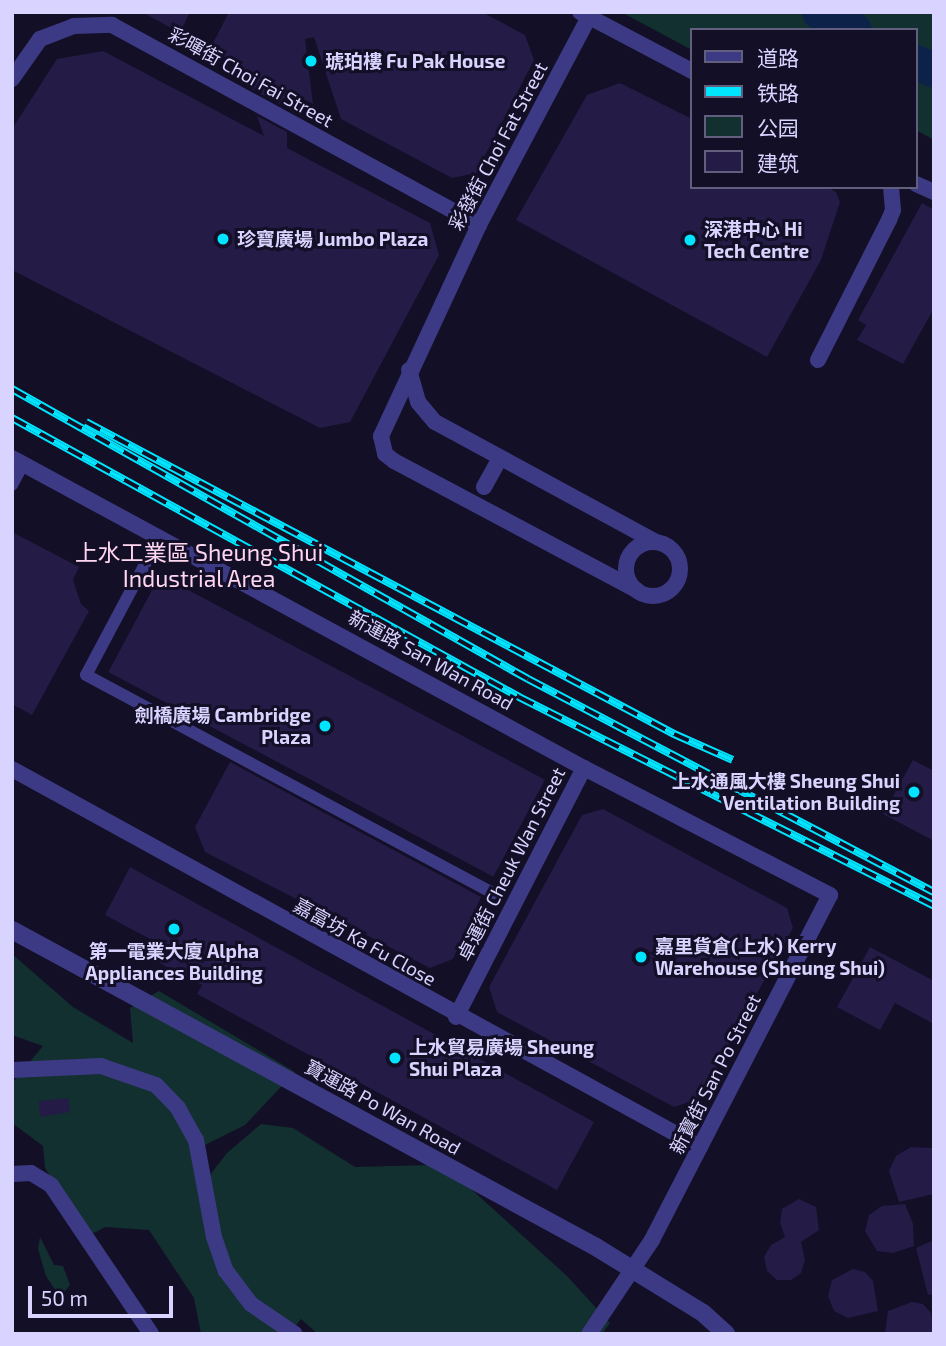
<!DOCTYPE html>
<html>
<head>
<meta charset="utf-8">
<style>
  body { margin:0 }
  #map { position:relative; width:946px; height:1346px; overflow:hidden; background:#130f26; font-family:"Exo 2","Noto Sans SC",sans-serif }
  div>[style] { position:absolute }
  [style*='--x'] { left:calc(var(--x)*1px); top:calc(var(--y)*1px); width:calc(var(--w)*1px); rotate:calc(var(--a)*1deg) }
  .green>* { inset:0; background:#12302f }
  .river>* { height:35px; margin:-17.5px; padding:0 17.5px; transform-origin:17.5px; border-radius:17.5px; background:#0c2248 }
  .building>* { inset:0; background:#241b47; transform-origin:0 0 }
  .pedestrian>* { height:12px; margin:-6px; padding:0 6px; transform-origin:6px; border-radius:6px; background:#3d3a85 }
  .minor>* { height:16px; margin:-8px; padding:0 8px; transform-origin:8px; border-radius:8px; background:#3d3a85 }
  .minor>.ring { margin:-8px; padding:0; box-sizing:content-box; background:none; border:16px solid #3d3a85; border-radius:50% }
  .tertiary>* { height:18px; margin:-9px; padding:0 9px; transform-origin:9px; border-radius:9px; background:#3d3a85 }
  .rail>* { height:8px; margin-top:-4px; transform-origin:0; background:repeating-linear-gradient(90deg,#130f26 0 16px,#00e5ff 0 32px); box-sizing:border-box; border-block:2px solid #00e5ff }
  .dots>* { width:19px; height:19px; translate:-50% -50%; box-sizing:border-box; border:4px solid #130f26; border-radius:50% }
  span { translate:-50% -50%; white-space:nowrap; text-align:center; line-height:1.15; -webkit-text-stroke:6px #130f26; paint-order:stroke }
  .poi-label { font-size:19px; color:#d9d4ff; font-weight:700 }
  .left { translate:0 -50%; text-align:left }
  .right { translate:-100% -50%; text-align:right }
  .street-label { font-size:19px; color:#d9d4ff }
  .quarter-label { font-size:23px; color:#ffd6f0 }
  .frame { position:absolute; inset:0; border:14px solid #d9d4ff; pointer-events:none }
  .legend { position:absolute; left:690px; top:28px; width:228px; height:161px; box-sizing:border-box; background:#130f26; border:2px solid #625e7d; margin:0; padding:9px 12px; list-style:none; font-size:21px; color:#d9d4ff }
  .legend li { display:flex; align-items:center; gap:14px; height:35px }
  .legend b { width:35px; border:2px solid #625e7d }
  .scale { position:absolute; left:28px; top:1286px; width:145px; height:32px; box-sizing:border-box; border:4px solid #d9d4ff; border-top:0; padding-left:9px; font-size:21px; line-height:24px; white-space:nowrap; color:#d9d4ff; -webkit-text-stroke:5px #130f26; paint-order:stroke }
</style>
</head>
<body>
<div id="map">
  <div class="green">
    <i style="clip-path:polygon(621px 12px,934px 12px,934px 140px,916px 130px,916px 30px,692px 30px,692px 50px)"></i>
    <i style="clip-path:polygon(12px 954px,73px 1007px,133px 1043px,130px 1008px,159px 991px,295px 1072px,245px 1125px,199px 1148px,203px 1184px,227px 1153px,261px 1124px,293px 1128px,355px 1167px,429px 1165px,471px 1189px,567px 1276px,610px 1323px,602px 1334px,318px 1334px,301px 1319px,289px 1334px,201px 1334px,194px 1298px,149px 1230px,105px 1227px,94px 1233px,85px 1229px,45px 1168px,43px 1146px,12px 1123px,12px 1083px,43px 1046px,12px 1035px)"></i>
    <i style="clip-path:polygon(40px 1237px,54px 1265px,63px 1266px,70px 1285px,60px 1297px,46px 1276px,38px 1249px)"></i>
  </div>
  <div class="river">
    <i style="--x:819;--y:12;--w:39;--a:27"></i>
    <i style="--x:916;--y:62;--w:20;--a:24"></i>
  </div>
  <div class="building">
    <i style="clip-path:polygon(142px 12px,190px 12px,180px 33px)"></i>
    <i style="clip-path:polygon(229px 12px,482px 12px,525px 35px,534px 60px,476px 173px,452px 178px,341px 119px,314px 37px,305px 39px,313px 104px,286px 90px,287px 108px,246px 86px,238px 64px,210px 49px)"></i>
    <i style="clip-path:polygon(103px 51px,264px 136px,257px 116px,287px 132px,287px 148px,430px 223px,439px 255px,350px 422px,320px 428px,12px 270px,12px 129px,57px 59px)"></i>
    <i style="clip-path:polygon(620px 83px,692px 119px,692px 187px,827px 187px,836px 192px,840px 202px,821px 260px,767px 357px,516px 220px,587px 95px)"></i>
    <i style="clip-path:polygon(922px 203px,934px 210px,934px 308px,903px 364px,857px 340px,866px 325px,858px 320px)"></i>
    <i style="clip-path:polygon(12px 532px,79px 567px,73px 580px,81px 604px,89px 611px,32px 715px,12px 704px)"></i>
    <i style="left:160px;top:575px;width:436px;height:110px;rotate:28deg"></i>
    <i style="clip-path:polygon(913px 760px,934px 771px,934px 841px,883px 814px)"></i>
    <i style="clip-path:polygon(230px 762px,481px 897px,453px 959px,430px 968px,205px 852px,195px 827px)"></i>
    <i style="clip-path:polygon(603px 809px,787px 908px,793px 928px,699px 1099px,674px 1107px,497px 1012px,489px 987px,582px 815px)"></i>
    <i style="clip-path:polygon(130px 867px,594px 1122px,557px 1190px,197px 994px,202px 985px,144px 955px,152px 940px,105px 915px)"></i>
    <i style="clip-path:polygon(870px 947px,934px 981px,934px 1024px,895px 1003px,880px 1030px,837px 1007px)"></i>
    <i style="clip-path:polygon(68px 1098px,70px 1112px,40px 1117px,39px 1101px)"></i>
    <i style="clip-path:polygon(911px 1147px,934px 1148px,934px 1194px,899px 1202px,889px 1171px,896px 1156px)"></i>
    <i style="clip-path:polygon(799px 1199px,816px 1207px,819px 1230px,801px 1242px,805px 1260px,801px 1273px,791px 1280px,777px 1280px,767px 1271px,764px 1257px,771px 1245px,785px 1237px,780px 1223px,782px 1209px)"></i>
    <i style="clip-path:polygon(905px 1204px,913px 1224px,914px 1246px,893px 1253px,877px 1251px,865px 1231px,869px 1215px,882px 1206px)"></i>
    <i style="clip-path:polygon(934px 1240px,934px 1294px,928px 1295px,916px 1248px)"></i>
    <i style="clip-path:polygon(853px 1269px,865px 1272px,873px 1281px,878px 1311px,848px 1318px,834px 1311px,828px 1296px,832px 1280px)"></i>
    <i style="clip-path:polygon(912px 1302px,923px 1304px,931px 1313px,934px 1334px,885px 1334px,888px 1311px)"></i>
  </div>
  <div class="pedestrian">
    <i style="--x:12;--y:485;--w:24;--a:-62"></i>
    <i style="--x:160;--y:536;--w:157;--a:118"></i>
    <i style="--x:86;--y:675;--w:462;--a:28.2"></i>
  </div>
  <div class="minor">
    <i style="--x:580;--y:12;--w:127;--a:27.8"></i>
    <i style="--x:589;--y:17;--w:235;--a:117.9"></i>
    <i style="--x:479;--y:225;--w:233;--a:114.9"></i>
    <i style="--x:381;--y:436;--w:18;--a:77"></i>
    <i style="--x:385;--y:454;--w:11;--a:38"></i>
    <i style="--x:394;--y:461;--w:275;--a:28"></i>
    <i style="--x:12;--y:79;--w:49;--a:-55"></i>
    <i style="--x:40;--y:39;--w:36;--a:-21"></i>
    <i style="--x:74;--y:26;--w:38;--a:-2"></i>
    <i style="--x:112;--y:25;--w:418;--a:28.6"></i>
    <i style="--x:916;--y:184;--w:20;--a:24"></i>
    <i style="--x:818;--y:360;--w:157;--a:-63.1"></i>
    <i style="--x:889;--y:220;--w:11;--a:-68"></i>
    <i style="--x:893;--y:210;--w:23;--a:-95"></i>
    <i style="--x:409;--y:370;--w:33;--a:74"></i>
    <i style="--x:418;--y:402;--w:26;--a:50"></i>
    <i style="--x:435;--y:422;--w:251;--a:28.5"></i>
    <i style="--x:12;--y:458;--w:651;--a:28.46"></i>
    <i style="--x:584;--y:768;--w:277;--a:27.3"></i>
    <i style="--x:830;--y:895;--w:388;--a:117.3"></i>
    <i style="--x:652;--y:1240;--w:113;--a:123.8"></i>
    <i style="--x:484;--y:487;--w:33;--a:-61"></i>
    <i class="ring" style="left:626px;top:542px;width:38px;height:38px"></i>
    <i style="--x:12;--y:769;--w:785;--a:28.79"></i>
    <i style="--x:456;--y:1017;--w:280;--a:-62.8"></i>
    <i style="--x:12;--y:1070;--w:89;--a:-2.6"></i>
    <i style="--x:101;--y:1066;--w:58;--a:19.1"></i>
    <i style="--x:156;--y:1085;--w:32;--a:46"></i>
    <i style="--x:178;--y:1108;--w:37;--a:61"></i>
    <i style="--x:196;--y:1140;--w:99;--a:79.5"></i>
    <i style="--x:214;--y:1237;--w:36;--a:71"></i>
    <i style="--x:226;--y:1271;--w:41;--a:52.9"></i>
    <i style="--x:251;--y:1304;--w:53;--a:34.3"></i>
    <i style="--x:12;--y:1174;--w:19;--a:-3"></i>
    <i style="--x:31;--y:1173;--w:23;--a:31"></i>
    <i style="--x:51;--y:1185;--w:179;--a:56.1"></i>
  </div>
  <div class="tertiary">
    <i style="--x:12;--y:930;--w:664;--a:28.49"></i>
    <i style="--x:596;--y:1247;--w:126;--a:31.7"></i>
    <i style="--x:703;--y:1313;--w:31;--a:42"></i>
  </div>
  <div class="rail">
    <i style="--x:12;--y:389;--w:592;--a:29.34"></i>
    <i style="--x:528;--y:679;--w:458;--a:27.7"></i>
    <i style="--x:12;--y:418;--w:579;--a:28.82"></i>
    <i style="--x:519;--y:697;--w:465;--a:26.7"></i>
    <i style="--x:86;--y:422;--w:666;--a:27.95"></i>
    <i style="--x:674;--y:734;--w:64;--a:23.8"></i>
  </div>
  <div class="dots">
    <i style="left:311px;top:61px;background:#00e5ff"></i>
    <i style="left:223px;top:239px;background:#00e5ff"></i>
    <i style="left:690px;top:240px;background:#00e5ff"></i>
    <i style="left:325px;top:726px;background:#00e5ff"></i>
    <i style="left:914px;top:792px;background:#00e5ff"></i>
    <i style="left:174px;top:929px;background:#00e5ff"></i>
    <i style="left:641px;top:957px;background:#00e5ff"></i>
    <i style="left:395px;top:1058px;background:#00e5ff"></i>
  </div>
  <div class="poi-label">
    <span class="left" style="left:325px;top:61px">琥珀樓 Fu Pak House</span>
    <span class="left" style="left:704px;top:240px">深港中心 Hi<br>Tech Centre</span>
    <span class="left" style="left:237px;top:239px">珍寶廣場 Jumbo Plaza</span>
    <span class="right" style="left:311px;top:726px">劍橋廣場 Cambridge<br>Plaza</span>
    <span class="right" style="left:900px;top:792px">上水通風大樓 Sheung Shui<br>Ventilation Building</span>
    <span class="left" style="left:655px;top:957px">嘉里貨倉(上水) Kerry<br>Warehouse (Sheung Shui)</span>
    <span style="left:174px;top:962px">第一電業大廈 Alpha<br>Appliances Building</span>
    <span class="left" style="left:409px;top:1058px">上水貿易廣場 Sheung<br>Shui Plaza</span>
  </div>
  <div class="street-label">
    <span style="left:251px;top:77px;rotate:29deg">彩暉街 Choi Fai Street</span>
    <span style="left:498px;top:146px;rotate:-62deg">彩發街 Choi Fat Street</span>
    <span style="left:431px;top:660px;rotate:29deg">新運路 San Wan Road</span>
    <span style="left:511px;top:864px;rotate:-63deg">卓運街 Cheuk Wan Street</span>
    <span style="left:365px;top:942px;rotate:29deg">嘉富坊 Ka Fu Close</span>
    <span style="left:715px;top:1074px;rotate:-63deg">新寶街 San Po Street</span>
    <span style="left:383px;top:1107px;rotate:29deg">寶運路 Po Wan Road</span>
  </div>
  <div class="quarter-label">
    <span style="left:199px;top:565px">上水工業區 Sheung Shui<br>Industrial Area</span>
  </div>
  <div class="frame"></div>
  <ul class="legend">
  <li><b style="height:9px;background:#3d3a85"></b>道路</li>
  <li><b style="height:9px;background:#00e5ff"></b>铁路</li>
  <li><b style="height:19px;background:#12302f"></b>公园</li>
  <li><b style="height:19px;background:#241b47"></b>建筑</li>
  </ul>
  <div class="scale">50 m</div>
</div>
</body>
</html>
